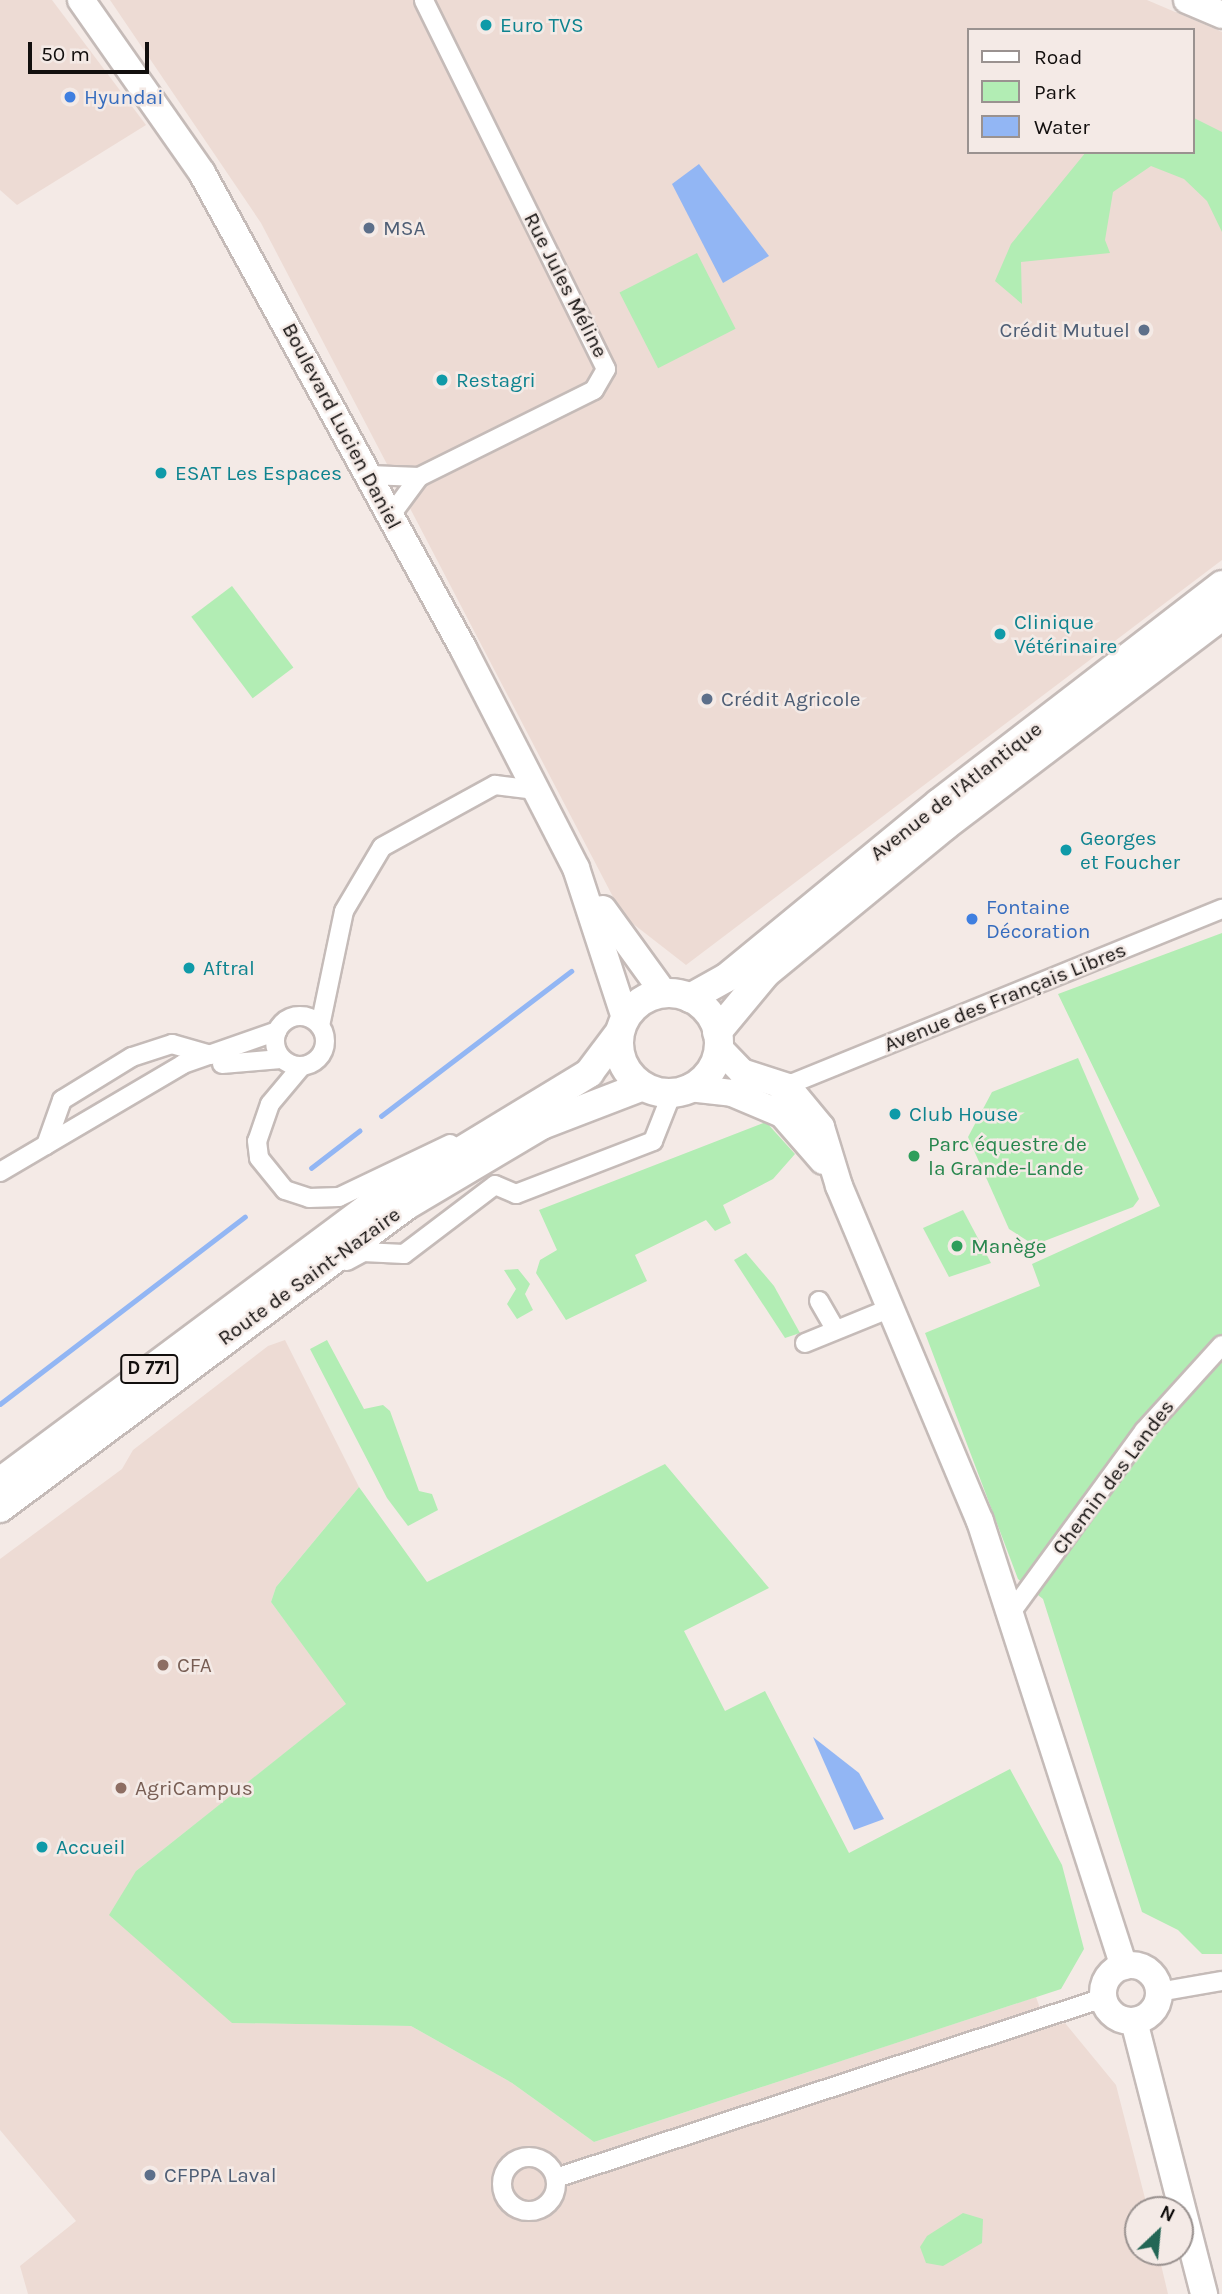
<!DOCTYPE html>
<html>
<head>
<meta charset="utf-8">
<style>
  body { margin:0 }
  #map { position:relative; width:1222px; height:2294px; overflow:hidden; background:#f4eae6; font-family:Karla,sans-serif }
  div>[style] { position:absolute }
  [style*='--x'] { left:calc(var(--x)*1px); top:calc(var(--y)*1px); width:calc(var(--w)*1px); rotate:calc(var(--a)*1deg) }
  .built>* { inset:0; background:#eddbd4 }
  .green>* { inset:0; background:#b2edb4; transform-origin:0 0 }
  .water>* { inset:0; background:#92b6f4 }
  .stream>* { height:4.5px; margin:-2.25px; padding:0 2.25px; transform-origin:2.25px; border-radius:2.25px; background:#92b6f4 }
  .roads { filter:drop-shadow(2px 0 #c5bbb8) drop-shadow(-2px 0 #c5bbb8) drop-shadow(0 2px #c5bbb8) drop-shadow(0 -2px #c5bbb8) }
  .street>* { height:18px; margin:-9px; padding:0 9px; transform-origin:9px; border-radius:9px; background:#fff }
  .street>.ring { margin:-9px; padding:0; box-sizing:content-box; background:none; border:18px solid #fff; border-radius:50% }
  .secondary>* { height:26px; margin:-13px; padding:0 13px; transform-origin:13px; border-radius:13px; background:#fff }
  .secondary>.ring { margin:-13px; padding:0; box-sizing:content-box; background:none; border:26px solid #fff; border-radius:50% }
  .primary>* { height:28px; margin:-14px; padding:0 14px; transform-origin:14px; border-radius:14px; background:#fff }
  .primary>.ring { margin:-14px; padding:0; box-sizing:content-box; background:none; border:28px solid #fff; border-radius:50% }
  .dots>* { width:19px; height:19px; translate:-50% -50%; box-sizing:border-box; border:4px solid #f4eae6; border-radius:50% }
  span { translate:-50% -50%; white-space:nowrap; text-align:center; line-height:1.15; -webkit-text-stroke:5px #f4eae6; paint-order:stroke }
  .shield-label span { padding:2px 5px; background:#f4eae6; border:2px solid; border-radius:5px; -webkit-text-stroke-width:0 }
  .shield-label { font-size:19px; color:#120f0e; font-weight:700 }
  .culture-label { font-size:21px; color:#0d838f }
  .left { translate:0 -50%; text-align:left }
  .shop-label { font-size:21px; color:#366cbe }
  .service-label { font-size:21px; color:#4e5e75 }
  .right { translate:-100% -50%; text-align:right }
  .street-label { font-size:21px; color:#120f0e }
  .leisure-label { font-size:21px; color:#27864d }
  .education-label { font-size:21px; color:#785e54 }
  .legend { position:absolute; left:967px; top:28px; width:228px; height:126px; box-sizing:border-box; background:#f4eae6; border:2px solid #9a9290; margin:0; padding:9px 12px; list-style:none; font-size:21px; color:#120f0e }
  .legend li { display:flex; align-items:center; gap:14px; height:35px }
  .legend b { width:35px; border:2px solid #9a9290 }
  .north { position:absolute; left:1124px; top:2196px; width:70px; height:70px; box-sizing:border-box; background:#f4eae6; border:2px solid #9a9290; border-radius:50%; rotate:26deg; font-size:19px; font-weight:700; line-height:28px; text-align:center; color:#120f0e }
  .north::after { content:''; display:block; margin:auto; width:24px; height:32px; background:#236655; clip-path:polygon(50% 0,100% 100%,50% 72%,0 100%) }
  .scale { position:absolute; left:28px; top:42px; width:121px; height:32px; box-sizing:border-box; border:4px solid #120f0e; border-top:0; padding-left:9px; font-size:21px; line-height:24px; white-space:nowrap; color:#120f0e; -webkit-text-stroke:5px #f4eae6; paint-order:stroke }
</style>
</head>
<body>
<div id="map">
  <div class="built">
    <i style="clip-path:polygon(0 0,52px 0,146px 125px,17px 205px,0 190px)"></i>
    <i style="clip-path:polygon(evenodd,110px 0,1147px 0,1222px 32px,1222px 560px,686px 965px,623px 916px,261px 223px,110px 0,968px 30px,1192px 30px,1192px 152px,968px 152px,968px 30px)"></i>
    <i style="clip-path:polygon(285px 1340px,359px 1487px,276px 1587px,271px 1602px,347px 1704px,136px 1871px,232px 2023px,411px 2026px,512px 2083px,594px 2142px,1036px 1997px,1047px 2028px,1065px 2023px,1116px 2085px,1148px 2210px,1138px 2210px,1138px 2252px,1158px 2252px,1168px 2294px,28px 2294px,20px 2266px,76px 2221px,0 2130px,0 1559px,122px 1469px,133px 1450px,268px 1346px)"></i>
  </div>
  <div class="green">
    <i style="clip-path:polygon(1192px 117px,1222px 132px,1222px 232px,1207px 201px,1184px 179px,1151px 166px,1113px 192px,1105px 240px,1110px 253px,1021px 262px,1022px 304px,995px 281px,1011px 244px,1086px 152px,1192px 152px)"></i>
    <i style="left:697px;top:253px;width:85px;height:87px;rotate:63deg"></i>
    <i style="left:232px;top:586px;width:102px;height:51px;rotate:53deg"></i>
    <i style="clip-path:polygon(1222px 933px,1222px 1954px,1202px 1954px,1178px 1930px,1142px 1912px,1043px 1599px,1018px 1579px,925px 1333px,1040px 1286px,1032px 1264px,1160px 1206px,1058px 994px)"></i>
    <i style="clip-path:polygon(1078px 1058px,1139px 1199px,1133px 1207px,1034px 1245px,1009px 1229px,968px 1137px,992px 1092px)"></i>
    <i style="clip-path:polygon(766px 1122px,795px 1154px,773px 1179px,723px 1205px,731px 1223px,715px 1231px,706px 1220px,635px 1255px,647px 1281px,566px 1320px,536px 1273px,540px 1260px,557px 1250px,539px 1210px)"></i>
    <i style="clip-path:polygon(963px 1210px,991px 1263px,949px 1277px,923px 1228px)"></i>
    <i style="clip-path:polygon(746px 1253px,774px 1286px,800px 1333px,785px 1338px,734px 1260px)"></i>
    <i style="clip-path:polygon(518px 1269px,530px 1284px,525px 1294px,533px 1310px,517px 1319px,507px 1304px,516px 1289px,504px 1270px)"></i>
    <i style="clip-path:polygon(327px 1340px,364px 1409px,383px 1405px,390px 1411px,419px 1491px,432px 1494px,438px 1510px,408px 1526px,387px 1498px,310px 1349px)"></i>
    <i style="clip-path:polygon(665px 1464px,769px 1588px,684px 1631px,725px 1711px,765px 1691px,849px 1853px,1010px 1769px,1062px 1865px,1084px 1949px,1061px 1989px,594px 2142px,512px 2083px,411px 2026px,232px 2023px,109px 1915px,136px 1871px,346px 1704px,271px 1602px,276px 1587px,359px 1487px,427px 1582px)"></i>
    <i style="clip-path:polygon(963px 2213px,983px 2219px,982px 2243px,943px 2266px,926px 2263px,920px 2247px,927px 2236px)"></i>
  </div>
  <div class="water">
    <i style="clip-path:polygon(699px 164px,769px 256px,723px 283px,672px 184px)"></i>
    <i style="clip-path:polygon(813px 1737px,859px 1773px,884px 1819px,854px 1830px)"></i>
  </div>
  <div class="stream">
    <i style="--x:381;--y:1116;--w:239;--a:-37.3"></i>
    <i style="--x:311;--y:1168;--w:61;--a:-37.6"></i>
    <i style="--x:0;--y:1404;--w:308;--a:-37.4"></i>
  </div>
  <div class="roads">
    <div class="street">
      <i style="--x:369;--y:475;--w:50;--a:2.3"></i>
      <i style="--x:391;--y:515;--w:47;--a:-53.6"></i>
      <i style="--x:419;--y:477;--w:195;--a:-26.4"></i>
      <i style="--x:594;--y:390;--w:24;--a:-60"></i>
      <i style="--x:606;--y:369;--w:411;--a:-116.3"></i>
      <i class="ring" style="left:275px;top:1016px;width:32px;height:32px"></i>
      <i style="--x:320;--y:1026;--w:117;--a:-78.2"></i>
      <i style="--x:344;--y:911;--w:74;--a:-59.3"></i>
      <i style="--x:382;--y:847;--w:129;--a:-28.8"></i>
      <i style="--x:495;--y:785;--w:41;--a:7"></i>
      <i style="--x:222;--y:1064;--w:59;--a:-4.8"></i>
      <i style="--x:301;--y:1067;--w:48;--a:130"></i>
      <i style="--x:270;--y:1104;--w:39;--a:109"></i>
      <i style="--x:257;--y:1141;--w:17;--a:83"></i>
      <i style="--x:259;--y:1158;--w:41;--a:50.9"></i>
      <i style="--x:285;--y:1190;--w:25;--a:18"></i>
      <i style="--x:309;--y:1198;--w:30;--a:-2"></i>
      <i style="--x:339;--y:1197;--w:123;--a:-25.5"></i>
      <i style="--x:780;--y:1093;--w:16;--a:-38"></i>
      <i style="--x:793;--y:1083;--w:463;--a:-22.1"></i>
      <i style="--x:46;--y:1145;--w:48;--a:-70.4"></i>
      <i style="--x:62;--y:1100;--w:82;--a:-31.6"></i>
      <i style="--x:132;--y:1057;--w:42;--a:-18"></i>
      <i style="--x:172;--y:1044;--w:40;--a:16"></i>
      <i style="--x:0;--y:1172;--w:212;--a:-30.5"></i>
      <i style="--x:183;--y:1064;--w:100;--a:-19.3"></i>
      <i style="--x:495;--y:1185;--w:23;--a:23"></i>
      <i style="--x:516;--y:1194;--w:147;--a:-21.1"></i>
      <i style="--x:653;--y:1141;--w:52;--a:-68.4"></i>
      <i style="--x:347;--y:1261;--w:18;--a:-29"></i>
      <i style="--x:363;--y:1252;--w:41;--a:2.8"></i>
      <i style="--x:404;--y:1254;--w:114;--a:-37.2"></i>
      <i style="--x:819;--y:1301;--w:32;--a:60"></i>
      <i style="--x:805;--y:1343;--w:95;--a:-22.2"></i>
      <i style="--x:1010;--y:1614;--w:227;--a:-53.8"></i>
      <i style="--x:1144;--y:1431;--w:116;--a:-47.8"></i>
      <i style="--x:1158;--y:1992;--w:65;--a:-9.8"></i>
      <i class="ring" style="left:502px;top:2157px;width:36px;height:36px"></i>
      <i style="--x:556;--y:2178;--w:576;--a:-18.21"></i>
    </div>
    <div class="secondary">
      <i style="--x:81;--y:0;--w:211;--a:55"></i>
      <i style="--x:202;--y:173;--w:544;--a:61.22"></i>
      <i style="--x:464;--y:650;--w:245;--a:62.8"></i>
      <i style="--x:576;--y:868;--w:158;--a:71.9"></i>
      <i style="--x:1187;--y:0;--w:38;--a:23"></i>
      <i style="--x:603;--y:909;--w:102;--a:54.1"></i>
      <i style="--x:718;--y:1047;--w:35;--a:46"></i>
      <i style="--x:742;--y:1072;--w:48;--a:18.1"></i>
      <i style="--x:788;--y:1087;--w:52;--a:50.5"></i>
      <i style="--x:821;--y:1127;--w:62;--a:73"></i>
      <i style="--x:839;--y:1186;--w:363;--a:67.2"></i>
      <i style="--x:980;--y:1521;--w:468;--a:72.1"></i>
      <i style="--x:689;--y:1088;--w:43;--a:6.6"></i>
      <i style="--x:732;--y:1093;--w:54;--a:22.8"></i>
      <i style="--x:782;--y:1114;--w:62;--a:48.9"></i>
      <i class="ring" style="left:1103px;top:1965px;width:30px;height:30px"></i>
      <i style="--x:1134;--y:2021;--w:282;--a:75.6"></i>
    </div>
    <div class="primary">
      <i class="ring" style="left:619px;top:993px;width:72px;height:72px"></i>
      <i style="--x:690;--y:998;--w:41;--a:-29.1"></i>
      <i style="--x:726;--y:978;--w:276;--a:-39.4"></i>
      <i style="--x:939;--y:803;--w:357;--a:-37.6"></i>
      <i style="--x:717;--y:1032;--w:77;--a:-50.3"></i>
      <i style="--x:766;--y:973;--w:232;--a:-39.4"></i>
      <i style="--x:945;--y:826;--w:348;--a:-37.2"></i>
      <i style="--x:0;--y:1482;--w:460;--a:-36.7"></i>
      <i style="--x:369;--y:1207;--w:258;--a:-31.3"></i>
      <i style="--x:589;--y:1073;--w:50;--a:-53.1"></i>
      <i style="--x:0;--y:1508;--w:507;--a:-36.67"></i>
      <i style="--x:407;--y:1205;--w:157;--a:-30.7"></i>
      <i style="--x:542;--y:1125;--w:108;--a:-21.1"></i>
    </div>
  </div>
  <div class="dots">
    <i style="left:486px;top:25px;background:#0f9aa8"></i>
    <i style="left:70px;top:97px;background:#3f7fe0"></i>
    <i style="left:369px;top:228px;background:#5c6f8a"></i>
    <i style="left:1144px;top:330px;background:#5c6f8a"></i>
    <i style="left:442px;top:380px;background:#0f9aa8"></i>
    <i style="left:161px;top:473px;background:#0f9aa8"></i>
    <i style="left:1000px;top:634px;background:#0f9aa8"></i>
    <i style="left:707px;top:699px;background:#5c6f8a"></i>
    <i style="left:1066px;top:850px;background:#0f9aa8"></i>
    <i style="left:972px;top:919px;background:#3f7fe0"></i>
    <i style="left:189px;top:968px;background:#0f9aa8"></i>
    <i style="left:895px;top:1114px;background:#0f9aa8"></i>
    <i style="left:914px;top:1156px;background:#2e9e5b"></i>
    <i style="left:957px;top:1246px;background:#2e9e5b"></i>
    <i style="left:163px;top:1665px;background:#8d6e63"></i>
    <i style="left:121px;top:1788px;background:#8d6e63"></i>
    <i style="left:42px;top:1847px;background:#0f9aa8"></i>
    <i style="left:150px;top:2175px;background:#5c6f8a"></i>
  </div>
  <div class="shield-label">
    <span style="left:149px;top:1369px">D 771</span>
  </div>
  <div class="culture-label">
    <span class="left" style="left:500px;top:25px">Euro TVS</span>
    <span class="left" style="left:456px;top:380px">Restagri</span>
    <span class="left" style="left:175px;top:473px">ESAT Les Espaces</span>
    <span class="left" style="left:1014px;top:634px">Clinique<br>Vétérinaire</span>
    <span class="left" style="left:1080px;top:850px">Georges<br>et Foucher</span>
    <span class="left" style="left:203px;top:968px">Aftral</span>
    <span class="left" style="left:909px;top:1114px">Club House</span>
    <span class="left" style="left:56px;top:1847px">Accueil</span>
  </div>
  <div class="shop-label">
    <span class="left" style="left:84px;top:97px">Hyundai</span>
    <span class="left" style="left:986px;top:919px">Fontaine<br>Décoration</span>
  </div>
  <div class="service-label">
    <span class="left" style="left:383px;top:228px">MSA</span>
    <span class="right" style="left:1130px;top:330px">Crédit Mutuel</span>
    <span class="left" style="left:721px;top:699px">Crédit Agricole</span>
    <span class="left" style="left:164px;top:2175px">CFPPA Laval</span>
  </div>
  <div class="street-label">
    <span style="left:566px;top:285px;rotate:63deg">Rue Jules Méline</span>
    <span style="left:342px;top:426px;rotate:62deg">Boulevard Lucien Daniel</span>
    <span style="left:956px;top:791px;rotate:-38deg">Avenue de l'Atlantique</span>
    <span style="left:1005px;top:997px;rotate:-22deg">Avenue des Français Libres</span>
    <span style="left:309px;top:1276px;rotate:-36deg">Route de Saint-Nazaire</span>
    <span style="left:1113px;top:1477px;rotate:-53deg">Chemin des Landes</span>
  </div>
  <div class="leisure-label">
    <span class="left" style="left:928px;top:1156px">Parc équestre de<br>la Grande-Lande</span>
    <span class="left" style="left:971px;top:1246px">Manège</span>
  </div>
  <div class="education-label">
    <span class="left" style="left:177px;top:1665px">CFA</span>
    <span class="left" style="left:135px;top:1788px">AgriCampus</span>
  </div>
  <ul class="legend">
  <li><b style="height:9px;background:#fff"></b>Road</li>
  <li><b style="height:19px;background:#b2edb4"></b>Park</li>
  <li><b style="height:19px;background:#92b6f4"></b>Water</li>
  </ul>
  <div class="north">N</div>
  <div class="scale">50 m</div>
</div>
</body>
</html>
